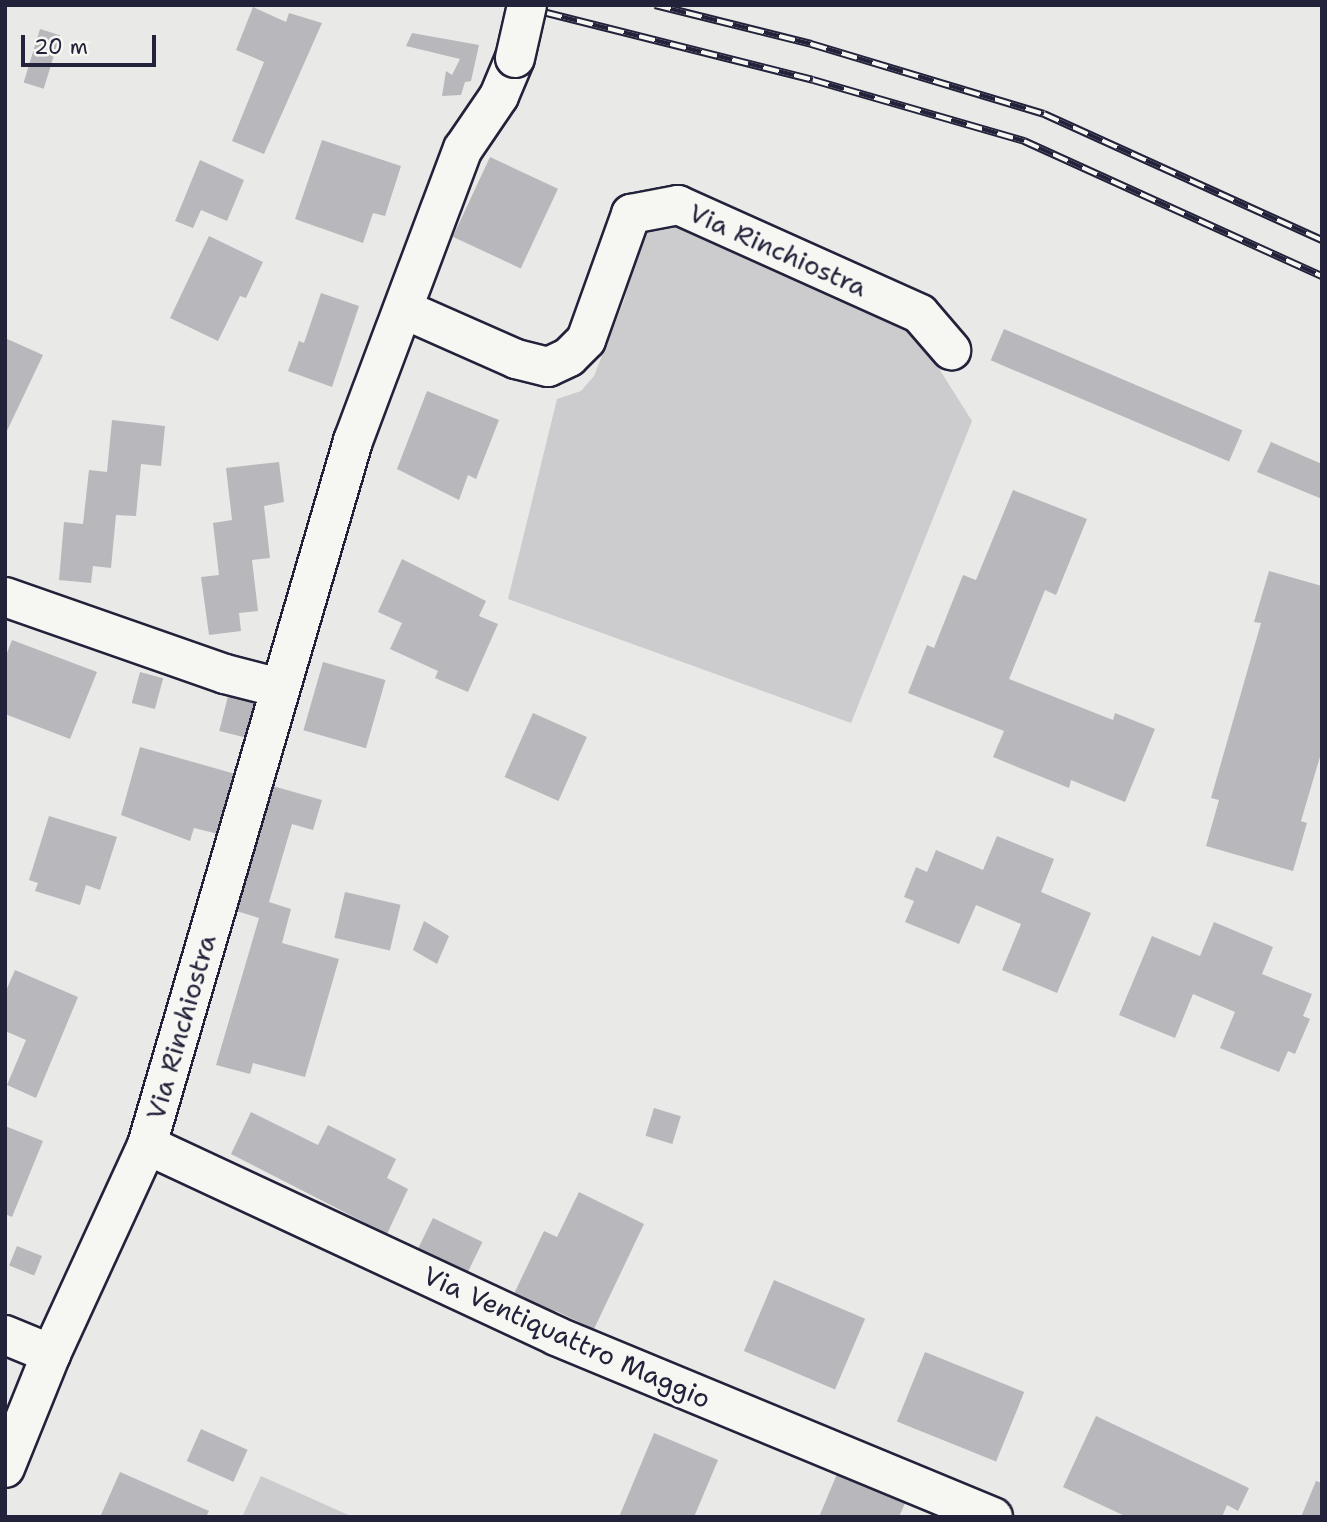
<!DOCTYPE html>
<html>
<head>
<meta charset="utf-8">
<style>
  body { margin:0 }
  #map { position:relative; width:1327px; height:1522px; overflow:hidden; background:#e9e9e7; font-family:"Shantell Sans",sans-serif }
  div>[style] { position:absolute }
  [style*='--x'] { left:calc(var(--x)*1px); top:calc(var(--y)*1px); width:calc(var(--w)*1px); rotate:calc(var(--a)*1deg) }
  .green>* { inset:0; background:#ccccce }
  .building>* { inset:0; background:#b8b8bc; transform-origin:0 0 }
  .roads { filter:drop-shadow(2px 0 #22223b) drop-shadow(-2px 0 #22223b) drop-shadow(0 2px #22223b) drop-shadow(0 -2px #22223b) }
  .minor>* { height:38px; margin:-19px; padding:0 19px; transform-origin:19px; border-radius:19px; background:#f6f6f2 }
  .rail>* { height:8px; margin-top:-4px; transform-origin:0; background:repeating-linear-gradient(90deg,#f6f6f2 0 16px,#22223b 0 32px); box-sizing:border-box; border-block:2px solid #22223b }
  .bridges { filter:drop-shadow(2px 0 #22223b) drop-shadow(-2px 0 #22223b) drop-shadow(0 2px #22223b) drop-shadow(0 -2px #22223b) }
  .minor-bridge>* { height:38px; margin:-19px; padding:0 19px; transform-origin:19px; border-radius:19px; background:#f6f6f2 }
  span { translate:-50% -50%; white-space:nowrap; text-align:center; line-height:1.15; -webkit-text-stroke:7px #f6f6f2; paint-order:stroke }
  .street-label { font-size:26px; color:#22223b }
  .frame { position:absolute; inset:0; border:7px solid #22223b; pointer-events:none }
  .scale { position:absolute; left:21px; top:35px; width:135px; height:32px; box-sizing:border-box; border:4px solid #22223b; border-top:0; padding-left:9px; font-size:21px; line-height:24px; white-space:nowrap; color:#22223b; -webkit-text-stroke:5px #f6f6f2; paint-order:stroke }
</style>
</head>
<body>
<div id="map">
  <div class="green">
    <i style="clip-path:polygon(676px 225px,919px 337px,972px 421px,851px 723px,508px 599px,557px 399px,581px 391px,594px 376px,625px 298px,637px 236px,643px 228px)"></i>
    <i style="clip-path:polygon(261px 1476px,353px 1517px,242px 1517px)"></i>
  </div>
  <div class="building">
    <i style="clip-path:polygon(253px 7px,286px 22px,289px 13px,322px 23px,264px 154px,232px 141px,264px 62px,236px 50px)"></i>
    <i style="left:40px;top:29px;width:21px;height:56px;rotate:17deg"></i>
    <i style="clip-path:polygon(412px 33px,479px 45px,471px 81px,465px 82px,461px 95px,442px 96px,446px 71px,452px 75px,460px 59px,406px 46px)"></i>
    <i style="clip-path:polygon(322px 140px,401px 166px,385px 216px,373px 213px,363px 243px,295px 219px)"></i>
    <i style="left:490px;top:157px;width:75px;height:88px;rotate:25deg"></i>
    <i style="clip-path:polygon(200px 160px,244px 180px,227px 221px,201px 210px,193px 228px,175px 221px)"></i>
    <i style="clip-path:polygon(209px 236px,263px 262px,246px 298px,240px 296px,218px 341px,170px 318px)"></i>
    <i style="clip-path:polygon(321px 293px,359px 306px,332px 387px,288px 371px,299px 341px,304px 343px)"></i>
    <i style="left:1004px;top:329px;width:259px;height:34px;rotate:23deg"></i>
    <i style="clip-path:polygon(5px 338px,43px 355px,5px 435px)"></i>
    <i style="clip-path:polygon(427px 391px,499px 420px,476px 479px,468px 475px,459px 500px,397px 469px)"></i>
    <i style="clip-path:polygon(112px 420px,165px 426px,161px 466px,141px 464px,136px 516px,116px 515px,111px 568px,93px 566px,91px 583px,59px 580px,64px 522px,83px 524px,89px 470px,107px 472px)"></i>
    <i style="clip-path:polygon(1271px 442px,1322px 464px,1322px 499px,1257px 472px)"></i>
    <i style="clip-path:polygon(279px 462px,284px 502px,264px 506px,270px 558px,252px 560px,258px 611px,239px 613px,241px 631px,209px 635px,201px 577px,219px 575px,213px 523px,232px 520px,226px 468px)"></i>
    <i style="clip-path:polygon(1013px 490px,1087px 519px,1056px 595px,1045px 590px,1009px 679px,1113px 720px,1115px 713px,1155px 729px,1125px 802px,1071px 780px,1069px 788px,993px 757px,1004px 731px,908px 693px,927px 645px,934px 648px,963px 575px,976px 580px)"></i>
    <i style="clip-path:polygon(402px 559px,486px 601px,479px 616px,498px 624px,468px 692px,435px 678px,438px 671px,390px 649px,402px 623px,378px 612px)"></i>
    <i style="clip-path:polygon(1269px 571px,1322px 586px,1322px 750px,1301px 821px,1307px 823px,1293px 871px,1206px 846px,1219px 800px,1211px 798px,1261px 623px,1254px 622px)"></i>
    <i style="clip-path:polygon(12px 640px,97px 672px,70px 739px,5px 714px,5px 658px)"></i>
    <i style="left:323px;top:662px;width:65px;height:71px;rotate:16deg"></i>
    <i style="left:140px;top:672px;width:24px;height:32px;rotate:15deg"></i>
    <i style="left:228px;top:696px;width:33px;height:36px;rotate:14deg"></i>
    <i style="left:533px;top:713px;width:59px;height:70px;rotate:24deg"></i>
    <i style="clip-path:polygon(140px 747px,239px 775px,222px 835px,194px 828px,190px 841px,121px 815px)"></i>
    <i style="clip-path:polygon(259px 782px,322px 800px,313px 830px,292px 824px,269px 902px,291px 909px,282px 943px,339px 959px,305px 1077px,253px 1063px,250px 1074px,216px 1065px,259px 918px,223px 907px)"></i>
    <i style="clip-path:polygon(49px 816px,117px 837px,100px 890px,86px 885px,80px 905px,35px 891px,38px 883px,29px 880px)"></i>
    <i style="clip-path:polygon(997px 836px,1054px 859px,1041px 892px,1091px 913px,1057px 993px,1002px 970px,1021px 924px,976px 905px,959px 944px,905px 922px,914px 901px,904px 897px,916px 867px,927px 872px,936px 850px,983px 870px)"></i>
    <i style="left:345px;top:892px;width:57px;height:47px;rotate:13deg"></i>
    <i style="clip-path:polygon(424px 921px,449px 936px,437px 964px,413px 950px)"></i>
    <i style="clip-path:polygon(1214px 922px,1273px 947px,1262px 974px,1312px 994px,1303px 1016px,1310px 1019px,1295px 1054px,1288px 1051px,1279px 1072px,1220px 1048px,1235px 1012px,1193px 994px,1175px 1038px,1119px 1015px,1152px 936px,1200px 956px)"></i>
    <i style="clip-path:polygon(15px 970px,78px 997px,36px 1098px,7px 1085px,26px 1040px,5px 1031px,5px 993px)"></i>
    <i style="left:654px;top:1108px;width:28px;height:29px;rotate:17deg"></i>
    <i style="clip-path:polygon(251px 1112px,318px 1145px,328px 1125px,396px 1159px,387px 1178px,408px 1189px,387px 1234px,231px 1154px)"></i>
    <i style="clip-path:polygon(5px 1126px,43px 1141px,12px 1217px,5px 1214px)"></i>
    <i style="clip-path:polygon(579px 1192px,644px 1224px,594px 1329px,556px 1311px,552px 1319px,511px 1300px,544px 1231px,557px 1237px)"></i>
    <i style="left:433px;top:1218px;width:55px;height:36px;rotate:26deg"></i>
    <i style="left:17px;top:1246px;width:27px;height:21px;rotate:22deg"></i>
    <i style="left:774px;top:1280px;width:99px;height:77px;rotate:23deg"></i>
    <i style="left:925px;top:1352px;width:107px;height:75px;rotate:22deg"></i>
    <i style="clip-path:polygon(1096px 1416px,1249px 1488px,1238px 1511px,1227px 1505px,1222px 1517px,1127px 1517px,1063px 1487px)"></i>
    <i style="left:201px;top:1429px;width:51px;height:35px;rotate:24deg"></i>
    <i style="clip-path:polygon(654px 1433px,718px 1460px,694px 1517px,619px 1517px)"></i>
    <i style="clip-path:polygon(120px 1472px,209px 1511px,206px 1517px,100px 1517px)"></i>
    <i style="clip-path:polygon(837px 1474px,905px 1503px,899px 1517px,819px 1517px)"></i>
    <i style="clip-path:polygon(1316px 1481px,1322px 1483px,1322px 1517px,1301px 1517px)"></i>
  </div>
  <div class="roads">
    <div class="minor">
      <i style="--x:403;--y:309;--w:124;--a:23.9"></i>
      <i style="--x:516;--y:359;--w:33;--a:14"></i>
      <i style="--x:548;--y:367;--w:23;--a:-25"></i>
      <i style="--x:569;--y:357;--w:24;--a:-45"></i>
      <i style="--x:586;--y:340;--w:134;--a:-70.3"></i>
      <i style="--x:631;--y:214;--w:48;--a:-10.8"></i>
      <i style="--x:678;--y:205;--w:265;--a:24.2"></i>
      <i style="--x:920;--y:314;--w:48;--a:49.3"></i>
      <i style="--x:5;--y:597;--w:233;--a:19.3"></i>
      <i style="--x:225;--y:674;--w:57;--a:14.3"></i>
      <i style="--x:147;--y:1145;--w:451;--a:25"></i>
      <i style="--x:556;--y:1336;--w:473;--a:22.5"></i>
      <i style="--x:5;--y:1335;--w:50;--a:22.4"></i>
      <i style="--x:5;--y:1468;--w:123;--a:-68"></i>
      <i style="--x:51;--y:1354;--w:230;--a:-65.3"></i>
      <i style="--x:147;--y:1145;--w:734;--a:-73.69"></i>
      <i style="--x:353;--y:441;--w:312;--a:-69.4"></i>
      <i style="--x:463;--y:149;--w:64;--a:-55.8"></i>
      <i style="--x:499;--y:96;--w:41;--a:-67.2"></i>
    </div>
  </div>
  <div class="rail">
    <i style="--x:515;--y:5;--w:307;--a:14.1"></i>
    <i style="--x:813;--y:80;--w:220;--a:16.1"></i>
    <i style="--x:1024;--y:141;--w:327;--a:24.4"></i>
    <i style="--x:655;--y:5;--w:161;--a:14"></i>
    <i style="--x:811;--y:44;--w:243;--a:16.7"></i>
    <i style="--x:1044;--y:114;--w:305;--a:24.4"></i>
  </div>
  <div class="bridges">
    <div class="minor-bridge">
      <i style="--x:515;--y:58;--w:54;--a:-77.2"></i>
    </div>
  </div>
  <div class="street-label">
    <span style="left:778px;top:250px;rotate:24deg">Via Rinchiostra</span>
    <span style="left:181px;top:1027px;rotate:-74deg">Via Rinchiostra</span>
    <span style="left:567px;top:1337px;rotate:24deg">Via Ventiquattro Maggio</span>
  </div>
  <div class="frame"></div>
  <div class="scale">20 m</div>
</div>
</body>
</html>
